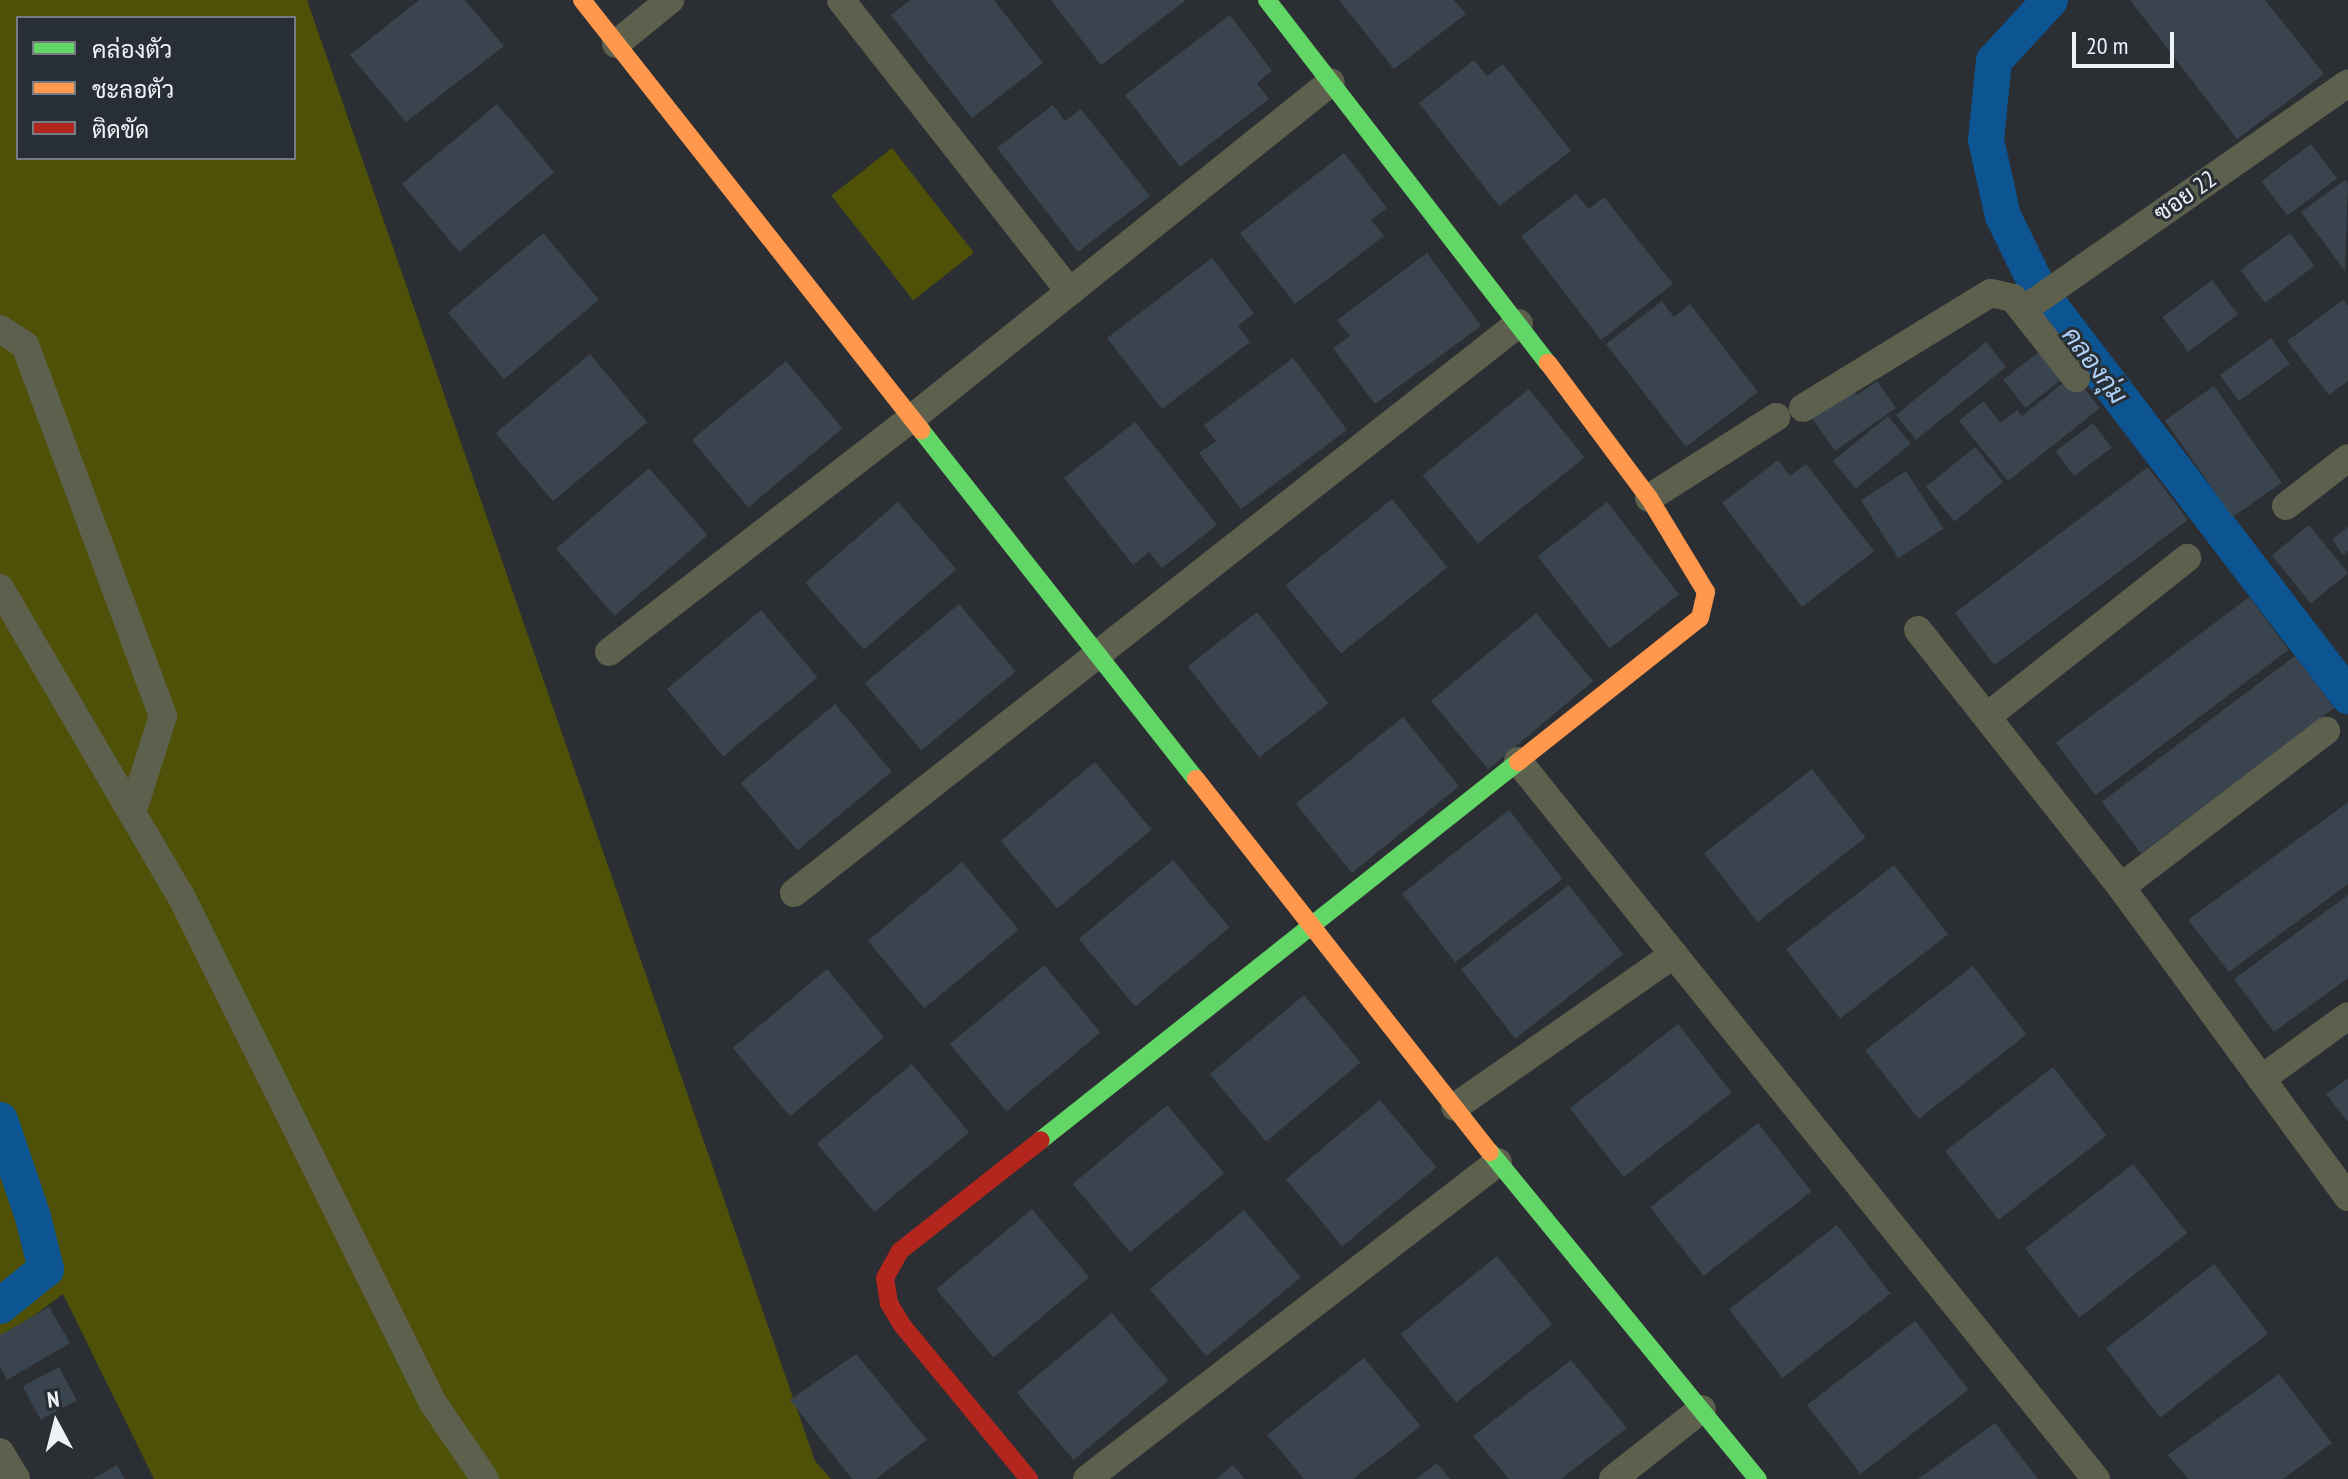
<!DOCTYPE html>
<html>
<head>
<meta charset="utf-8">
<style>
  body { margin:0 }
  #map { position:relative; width:2348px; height:1479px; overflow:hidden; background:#2b2e32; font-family:"PT Sans Narrow",Sarabun,sans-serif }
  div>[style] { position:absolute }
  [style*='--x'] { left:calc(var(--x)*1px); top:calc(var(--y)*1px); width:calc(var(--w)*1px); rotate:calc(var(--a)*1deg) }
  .green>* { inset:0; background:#4e5107; transform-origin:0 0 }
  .canal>* { height:36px; margin:-18px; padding:0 18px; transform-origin:18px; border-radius:18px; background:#0c5492 }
  .building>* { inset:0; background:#39444f; transform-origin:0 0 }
  .street>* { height:28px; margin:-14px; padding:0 14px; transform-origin:14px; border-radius:14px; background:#5e604e }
  .fast>* { height:18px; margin:-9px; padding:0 9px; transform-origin:9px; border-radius:9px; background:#63d668 }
  .slow>* { height:18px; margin:-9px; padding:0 9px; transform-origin:9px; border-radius:9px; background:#ff974d }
  .jam>* { height:18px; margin:-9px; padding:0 9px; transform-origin:9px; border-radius:9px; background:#b3261e }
  span { translate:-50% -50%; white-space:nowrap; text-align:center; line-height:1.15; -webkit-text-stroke:6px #282e35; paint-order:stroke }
  .street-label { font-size:24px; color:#eef1f6 }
  .water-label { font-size:26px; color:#afd0f6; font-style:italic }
  .legend { position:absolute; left:16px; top:16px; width:280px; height:144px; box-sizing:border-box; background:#282e35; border:2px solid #777c82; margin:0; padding:10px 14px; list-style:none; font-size:24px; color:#eef1f6 }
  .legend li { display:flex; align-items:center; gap:16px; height:40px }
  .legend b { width:40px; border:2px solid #777c82 }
  .north { position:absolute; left:16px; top:1383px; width:80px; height:80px; -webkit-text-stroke:6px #282e35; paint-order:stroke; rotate:353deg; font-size:22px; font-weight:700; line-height:32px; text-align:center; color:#eef1f6 }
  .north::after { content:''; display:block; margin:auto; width:28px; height:36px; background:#eef1f6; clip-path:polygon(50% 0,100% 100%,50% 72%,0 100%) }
  .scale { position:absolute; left:2072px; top:32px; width:102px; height:36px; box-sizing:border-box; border:4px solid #eef1f6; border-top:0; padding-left:10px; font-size:24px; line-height:28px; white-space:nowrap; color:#eef1f6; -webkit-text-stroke:6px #282e35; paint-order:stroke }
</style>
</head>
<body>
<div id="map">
  <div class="green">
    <i style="clip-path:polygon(evenodd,0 0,307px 0,815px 1461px,831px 1479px,154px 1479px,63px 1294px,0 1341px,0 0,18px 18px,294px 18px,294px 158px,18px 158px,18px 18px)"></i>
    <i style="left:892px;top:148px;width:133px;height:77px;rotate:52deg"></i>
  </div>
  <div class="canal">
    <i style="--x:2050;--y:0;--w:83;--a:132.6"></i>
    <i style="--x:1994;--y:61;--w:79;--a:95.8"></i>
    <i style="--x:1986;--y:140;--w:78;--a:77.4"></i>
    <i style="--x:2003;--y:216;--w:87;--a:64"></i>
    <i style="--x:2041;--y:294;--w:506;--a:52.63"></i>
    <i style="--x:0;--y:1120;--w:102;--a:71.2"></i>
    <i style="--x:33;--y:1217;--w:54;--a:76"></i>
    <i style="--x:46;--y:1269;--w:59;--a:141.2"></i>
  </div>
  <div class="building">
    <i style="clip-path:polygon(419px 0,465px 0,504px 46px,406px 122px,350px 55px)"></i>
    <i style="clip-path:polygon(910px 0,994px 0,1043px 63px,972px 118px,891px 15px)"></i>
    <i style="clip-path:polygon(1051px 0,1186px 0,1101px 65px)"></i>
    <i style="clip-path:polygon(1339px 0,1454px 0,1466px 14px,1394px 69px)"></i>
    <i style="clip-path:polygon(2130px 0,2265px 0,2324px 74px,2237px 139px)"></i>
    <i style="clip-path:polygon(1230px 15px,1272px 71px,1257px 83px,1269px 99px,1180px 167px,1125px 95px)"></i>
    <i style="clip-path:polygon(1474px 60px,1487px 76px,1503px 64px,1571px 151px,1499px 206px,1419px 103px)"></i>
    <i style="left:497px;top:104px;width:89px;height:124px;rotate:50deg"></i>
    <i style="clip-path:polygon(1053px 105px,1065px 121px,1081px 109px,1150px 196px,1078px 252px,997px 148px)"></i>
    <i style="left:2311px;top:144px;width:43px;height:62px;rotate:53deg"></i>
    <i style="clip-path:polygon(1344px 153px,1387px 208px,1371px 220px,1384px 236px,1295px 304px,1240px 233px)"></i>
    <i style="clip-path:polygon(2345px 180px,2348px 183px,2345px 271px,2301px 212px)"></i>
    <i style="clip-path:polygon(1576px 194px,1589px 209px,1604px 197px,1673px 284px,1601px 340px,1521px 236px)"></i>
    <i style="left:543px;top:233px;width:87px;height:124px;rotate:50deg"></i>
    <i style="left:2290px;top:233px;width:41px;height:62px;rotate:53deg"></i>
    <i style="clip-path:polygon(1427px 253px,1481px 326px,1375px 404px,1333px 348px,1350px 336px,1337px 320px)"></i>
    <i style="clip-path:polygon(1212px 258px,1254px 313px,1238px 326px,1250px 342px,1162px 409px,1107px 338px)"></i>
    <i style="left:2212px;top:280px;width:43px;height:62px;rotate:53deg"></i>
    <i style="clip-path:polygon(2343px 300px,2348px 306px,2348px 381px,2329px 395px,2287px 341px)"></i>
    <i style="clip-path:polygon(1662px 301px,1674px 317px,1690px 304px,1758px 392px,1686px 447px,1606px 344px)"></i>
    <i style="left:2271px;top:338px;width:32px;height:63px;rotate:54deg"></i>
    <i style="left:1986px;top:342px;width:32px;height:116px;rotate:51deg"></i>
    <i style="left:2045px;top:347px;width:36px;height:53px;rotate:52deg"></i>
    <i style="left:590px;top:354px;width:89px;height:123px;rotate:50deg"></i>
    <i style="clip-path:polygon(1293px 358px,1347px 430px,1241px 509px,1199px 453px,1216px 441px,1204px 425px)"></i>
    <i style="left:786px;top:361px;width:88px;height:123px;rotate:50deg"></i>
    <i style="clip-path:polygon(2073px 375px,2100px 408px,2008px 481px,1959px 421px,1983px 401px,2001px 423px,2017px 410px,2022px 416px)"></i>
    <i style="clip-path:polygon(1877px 381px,1896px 408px,1835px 451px,1812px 418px,1853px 389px,1857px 395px)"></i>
    <i style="left:2214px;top:386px;width:118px;height:60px;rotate:55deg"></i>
    <i style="left:1529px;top:389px;width:88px;height:137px;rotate:51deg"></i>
    <i style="left:1888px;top:416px;width:36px;height:71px;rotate:51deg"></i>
    <i style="clip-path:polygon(1135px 422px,1217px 525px,1162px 568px,1149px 552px,1133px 565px,1064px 478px)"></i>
    <i style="left:2093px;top:423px;width:31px;height:47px;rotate:53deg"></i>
    <i style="left:1975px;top:447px;width:45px;height:63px;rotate:51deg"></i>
    <i style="clip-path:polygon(1778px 460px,1790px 476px,1806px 464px,1874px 551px,1802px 607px,1722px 503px)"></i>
    <i style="left:2148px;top:467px;width:66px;height:242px;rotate:53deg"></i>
    <i style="left:649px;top:468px;width:89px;height:123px;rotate:49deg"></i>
    <i style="left:1906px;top:471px;width:69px;height:54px;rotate:57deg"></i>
    <i style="left:1392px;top:499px;width:88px;height:137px;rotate:51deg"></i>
    <i style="left:898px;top:502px;width:89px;height:123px;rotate:49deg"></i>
    <i style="left:1607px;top:502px;width:117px;height:88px;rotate:52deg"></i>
    <i style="left:2309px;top:525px;width:62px;height:48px;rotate:51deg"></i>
    <i style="clip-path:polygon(2348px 527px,2348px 551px,2343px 555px,2332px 539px)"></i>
    <i style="left:2249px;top:597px;width:66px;height:242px;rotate:53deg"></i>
    <i style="left:959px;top:604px;width:88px;height:123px;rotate:50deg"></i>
    <i style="left:761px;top:610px;width:88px;height:123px;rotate:50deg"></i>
    <i style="left:1257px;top:612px;width:116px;height:88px;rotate:52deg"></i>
    <i style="left:1536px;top:613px;width:89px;height:137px;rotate:50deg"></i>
    <i style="left:2295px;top:656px;width:65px;height:242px;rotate:53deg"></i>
    <i style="left:835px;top:704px;width:88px;height:123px;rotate:50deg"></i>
    <i style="left:1403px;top:717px;width:89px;height:138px;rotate:51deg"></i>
    <i style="left:1095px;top:762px;width:88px;height:123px;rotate:50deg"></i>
    <i style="left:1812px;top:769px;width:87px;height:137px;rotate:52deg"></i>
    <i style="clip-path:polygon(2348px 802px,2348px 884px,2229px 972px,2188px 920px)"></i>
    <i style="left:1509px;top:810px;width:87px;height:136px;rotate:52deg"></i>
    <i style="left:1173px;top:860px;width:88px;height:123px;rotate:50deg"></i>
    <i style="left:962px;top:862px;width:88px;height:123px;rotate:50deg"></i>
    <i style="left:1894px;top:865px;width:88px;height:137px;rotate:52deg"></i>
    <i style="left:1569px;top:885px;width:88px;height:137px;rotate:52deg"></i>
    <i style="clip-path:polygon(2348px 895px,2348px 978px,2274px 1032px,2234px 979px)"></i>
    <i style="left:1044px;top:965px;width:88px;height:123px;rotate:50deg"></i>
    <i style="left:1973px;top:966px;width:87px;height:137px;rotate:52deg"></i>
    <i style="left:827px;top:969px;width:89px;height:123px;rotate:50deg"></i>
    <i style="left:1304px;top:995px;width:88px;height:123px;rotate:50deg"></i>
    <i style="left:1678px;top:1024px;width:87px;height:137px;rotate:52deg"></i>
    <i style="left:912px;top:1064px;width:89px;height:124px;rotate:50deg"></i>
    <i style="left:2053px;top:1067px;width:87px;height:137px;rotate:52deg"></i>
    <i style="clip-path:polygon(2348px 1078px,2348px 1122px,2326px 1094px)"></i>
    <i style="left:1380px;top:1100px;width:88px;height:123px;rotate:50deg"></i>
    <i style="left:1167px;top:1105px;width:89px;height:123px;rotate:50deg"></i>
    <i style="left:1758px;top:1123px;width:87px;height:137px;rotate:52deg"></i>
    <i style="left:2133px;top:1164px;width:88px;height:137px;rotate:52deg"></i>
    <i style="left:1032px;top:1209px;width:89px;height:125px;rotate:50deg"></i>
    <i style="left:1244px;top:1210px;width:88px;height:123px;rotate:50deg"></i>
    <i style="left:1837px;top:1225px;width:87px;height:137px;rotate:52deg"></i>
    <i style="left:1497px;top:1256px;width:88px;height:124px;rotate:51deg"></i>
    <i style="left:2214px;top:1264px;width:88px;height:137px;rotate:52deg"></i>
    <i style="clip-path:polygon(49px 1307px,70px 1343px,7px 1380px,0 1367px,0 1335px)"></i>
    <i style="left:1112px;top:1313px;width:88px;height:124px;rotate:50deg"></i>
    <i style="left:1915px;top:1321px;width:87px;height:137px;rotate:52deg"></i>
    <i style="clip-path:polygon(856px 1354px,927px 1440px,876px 1479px,852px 1479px,790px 1400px)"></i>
    <i style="clip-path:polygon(1364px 1358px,1421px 1426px,1353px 1479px,1304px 1479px,1267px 1435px)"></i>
    <i style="clip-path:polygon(1571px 1360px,1627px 1428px,1561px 1479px,1509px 1479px,1473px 1436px)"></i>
    <i style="left:59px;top:1367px;width:38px;height:41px;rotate:62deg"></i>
    <i style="clip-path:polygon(2279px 1374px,2332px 1443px,2283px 1479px,2188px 1479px,2168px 1455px)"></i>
    <i style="clip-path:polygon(1995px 1423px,2038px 1479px,1918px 1479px)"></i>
    <i style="clip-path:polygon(1437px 1463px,1450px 1479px,1416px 1479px)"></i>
    <i style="clip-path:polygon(117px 1465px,125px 1479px,93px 1479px)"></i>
    <i style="clip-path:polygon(1233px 1465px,1245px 1479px,1216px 1479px)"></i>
  </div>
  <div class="street">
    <i style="--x:841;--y:0;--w:371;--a:51.9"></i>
    <i style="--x:616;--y:44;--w:70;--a:-39.2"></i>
    <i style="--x:2023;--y:310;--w:396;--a:-34.9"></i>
    <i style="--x:0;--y:329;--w:30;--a:33"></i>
    <i style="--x:25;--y:345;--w:396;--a:69.6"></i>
    <i style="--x:163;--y:716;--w:102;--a:107.7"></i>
    <i style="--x:1803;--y:408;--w:220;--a:-31.5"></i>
    <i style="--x:1991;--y:293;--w:23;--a:13"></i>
    <i style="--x:2013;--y:298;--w:102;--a:51.8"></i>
    <i style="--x:1649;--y:498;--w:151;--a:-32.5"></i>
    <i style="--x:2286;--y:506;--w:78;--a:-37.7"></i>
    <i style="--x:0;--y:588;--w:357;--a:59.6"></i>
    <i style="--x:181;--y:896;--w:566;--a:63.57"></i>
    <i style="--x:433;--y:1403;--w:92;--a:55.6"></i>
    <i style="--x:1918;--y:630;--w:328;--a:51.7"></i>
    <i style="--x:2121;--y:887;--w:384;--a:53.8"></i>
    <i style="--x:609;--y:652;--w:381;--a:-37.7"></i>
    <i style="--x:911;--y:419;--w:538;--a:-38.74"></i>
    <i style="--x:1989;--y:715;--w:253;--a:-38.4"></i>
    <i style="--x:1518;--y:761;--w:922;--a:51.17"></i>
    <i style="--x:2121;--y:887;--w:258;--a:-37.3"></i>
    <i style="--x:794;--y:893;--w:922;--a:-38.17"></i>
    <i style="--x:2261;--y:1079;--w:107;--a:-35.9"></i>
    <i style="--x:1455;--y:1107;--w:267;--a:-34.9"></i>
    <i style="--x:0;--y:1452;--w:31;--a:59"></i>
    <i style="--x:1087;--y:1479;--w:519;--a:-37.64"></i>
    <i style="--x:1613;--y:1479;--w:113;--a:-38.2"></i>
  </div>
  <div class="fast">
    <i style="--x:1267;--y:0;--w:459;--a:52.3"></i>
    <i style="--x:921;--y:430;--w:444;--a:51.8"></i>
    <i style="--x:1041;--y:1140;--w:609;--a:-38.4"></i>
    <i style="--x:1490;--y:1152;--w:423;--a:50.7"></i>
  </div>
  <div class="slow">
    <i style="--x:582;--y:0;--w:548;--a:51.75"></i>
    <i style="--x:1518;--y:762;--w:232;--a:-38.4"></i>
    <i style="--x:1700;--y:618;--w:27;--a:-77"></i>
    <i style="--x:1706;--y:592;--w:110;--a:-121.2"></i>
    <i style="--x:1649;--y:498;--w:169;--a:-126.8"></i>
    <i style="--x:1196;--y:779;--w:475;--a:51.8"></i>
  </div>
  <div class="jam">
    <i style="--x:1029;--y:1479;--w:200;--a:-129.5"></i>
    <i style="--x:902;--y:1325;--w:26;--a:-121"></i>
    <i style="--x:889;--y:1303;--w:25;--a:-99"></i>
    <i style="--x:885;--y:1278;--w:31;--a:-61"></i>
    <i style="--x:900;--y:1251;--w:179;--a:-38.2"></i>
  </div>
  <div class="street-label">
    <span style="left:2185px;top:196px;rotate:-35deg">ซอย 22</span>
  </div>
  <div class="water-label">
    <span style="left:2095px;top:365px;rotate:53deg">คลองกุ่ม</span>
  </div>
  <ul class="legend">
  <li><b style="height:10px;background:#63d668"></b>คล่องตัว</li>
  <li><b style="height:10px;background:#ff974d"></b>ชะลอตัว</li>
  <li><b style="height:10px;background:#b3261e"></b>ติดขัด</li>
  </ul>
  <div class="north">N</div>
  <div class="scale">20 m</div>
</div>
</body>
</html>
